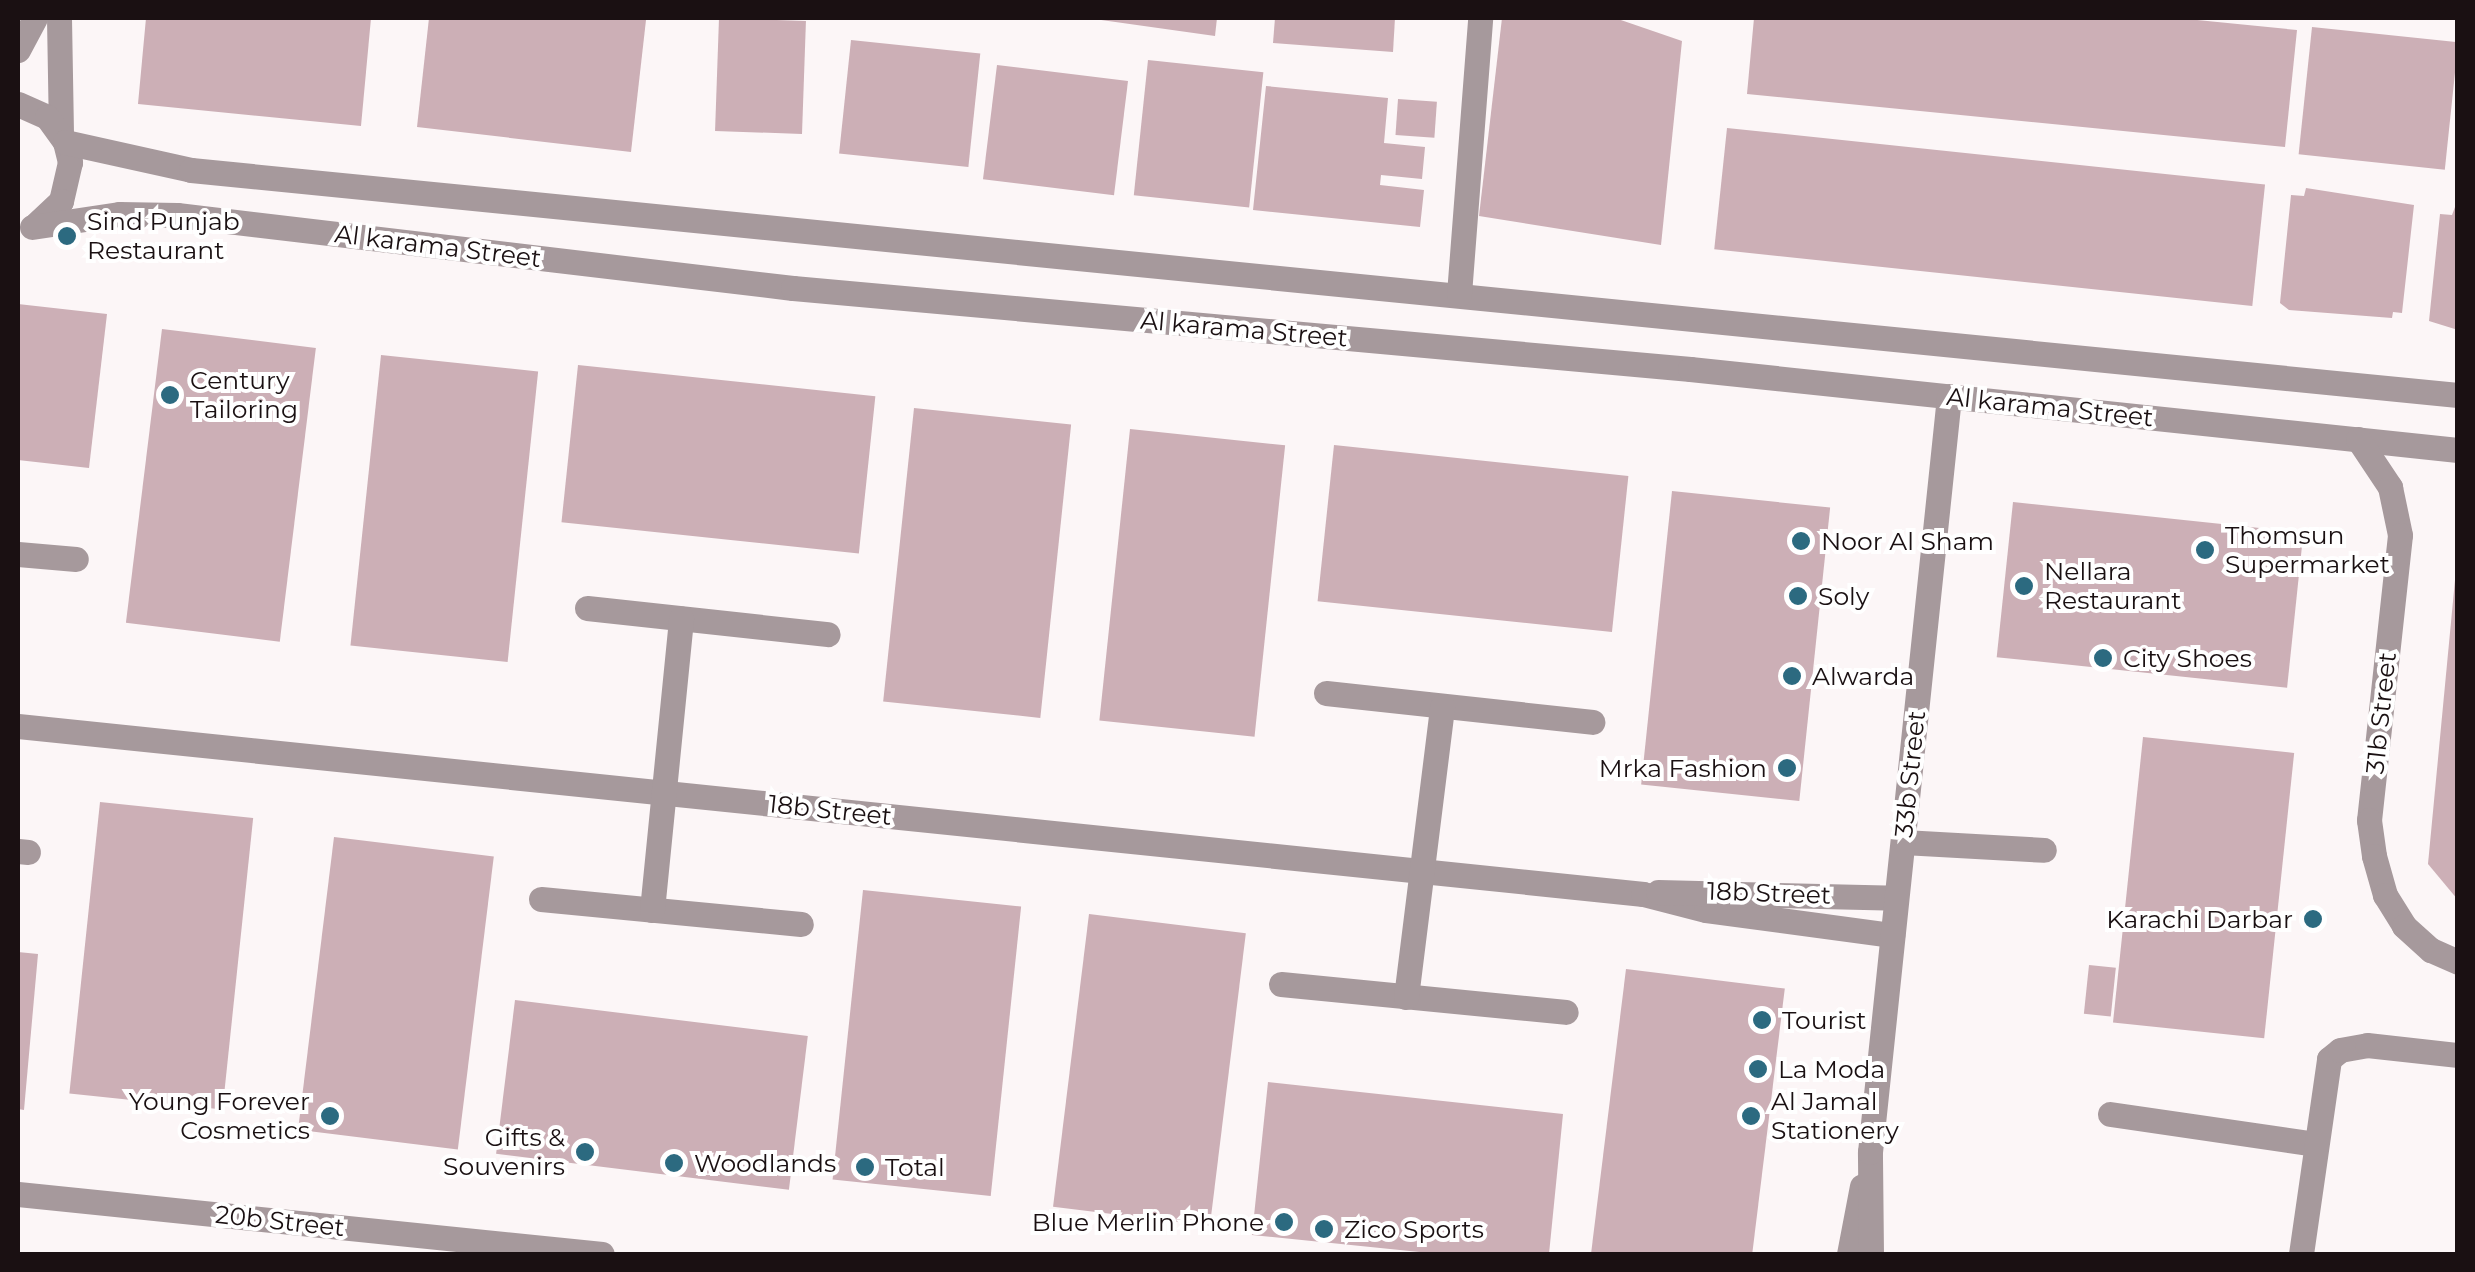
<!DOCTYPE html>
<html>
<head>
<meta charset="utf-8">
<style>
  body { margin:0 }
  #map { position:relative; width:2475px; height:1272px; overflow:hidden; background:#fcf6f7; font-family:Montserrat,sans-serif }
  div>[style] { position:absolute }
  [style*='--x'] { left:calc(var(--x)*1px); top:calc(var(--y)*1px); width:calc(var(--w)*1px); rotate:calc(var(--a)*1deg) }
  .building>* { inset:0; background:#ccafb6; transform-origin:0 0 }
  .minor>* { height:25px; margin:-12.5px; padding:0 12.5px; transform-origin:12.5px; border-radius:12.5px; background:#a6999c }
  .dots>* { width:28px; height:28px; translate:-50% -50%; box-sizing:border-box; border:5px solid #fff; border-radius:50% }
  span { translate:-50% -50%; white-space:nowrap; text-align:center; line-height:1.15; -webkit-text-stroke:8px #fff; paint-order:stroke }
  .poi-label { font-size:25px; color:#1a1012 }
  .left { translate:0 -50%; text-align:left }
  .right { translate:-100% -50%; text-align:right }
  .street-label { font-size:25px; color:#1a1012 }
  .frame { position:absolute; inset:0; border:20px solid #1a1012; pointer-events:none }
</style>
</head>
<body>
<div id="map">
  <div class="building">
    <i style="clip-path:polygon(146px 18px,371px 18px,361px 126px,138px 104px)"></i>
    <i style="clip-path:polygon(429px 18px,646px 20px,631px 152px,417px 127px)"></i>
    <i style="left:719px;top:18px;width:87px;height:113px;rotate:2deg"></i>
    <i style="clip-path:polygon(1087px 18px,1217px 18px,1215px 36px)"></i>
    <i style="clip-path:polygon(1275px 18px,1395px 18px,1393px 52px,1273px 43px)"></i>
    <i style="clip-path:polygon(1502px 18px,1615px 18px,1682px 41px,1661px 245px,1479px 216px)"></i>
    <i style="clip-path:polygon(1754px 18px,2177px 18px,2297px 30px,2285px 147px,1747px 94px)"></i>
    <i style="left:2312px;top:27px;width:147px;height:128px;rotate:6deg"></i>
    <i style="left:851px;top:40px;width:130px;height:114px;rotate:6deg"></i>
    <i style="left:1148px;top:60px;width:116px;height:136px;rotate:6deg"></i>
    <i style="left:997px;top:65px;width:132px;height:115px;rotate:7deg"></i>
    <i style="clip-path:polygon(1266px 86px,1388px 98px,1384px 143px,1425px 147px,1422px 179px,1381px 175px,1380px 185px,1424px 190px,1420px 227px,1253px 210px)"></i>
    <i style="left:1398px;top:99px;width:39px;height:36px;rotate:4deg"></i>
    <i style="left:1727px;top:128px;width:541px;height:122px;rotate:6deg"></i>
    <i style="clip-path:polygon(2306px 188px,2414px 205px,2402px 313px,2393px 312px,2392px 318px,2289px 310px,2280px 303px,2291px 195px,2304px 196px)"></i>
    <i style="clip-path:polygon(2458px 199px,2458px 330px,2429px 321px,2440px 214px,2452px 215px)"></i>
    <i style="clip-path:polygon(18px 304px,107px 314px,89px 468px,18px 460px)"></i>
    <i style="left:162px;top:329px;width:155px;height:296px;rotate:7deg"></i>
    <i style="left:381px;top:355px;width:158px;height:292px;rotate:6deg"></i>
    <i style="left:578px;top:365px;width:299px;height:158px;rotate:6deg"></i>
    <i style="left:914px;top:408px;width:158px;height:295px;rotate:6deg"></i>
    <i style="left:1130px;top:429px;width:156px;height:293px;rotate:6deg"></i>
    <i style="left:1334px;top:445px;width:296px;height:157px;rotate:6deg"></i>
    <i style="left:1672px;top:491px;width:159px;height:295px;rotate:6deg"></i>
    <i style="left:2013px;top:502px;width:292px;height:156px;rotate:6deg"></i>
    <i style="clip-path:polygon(2455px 580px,2458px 581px,2458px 900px,2428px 864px)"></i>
    <i style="left:2143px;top:737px;width:152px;height:287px;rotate:6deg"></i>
    <i style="left:100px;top:802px;width:154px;height:293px;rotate:6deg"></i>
    <i style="left:334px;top:837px;width:161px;height:295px;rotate:7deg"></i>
    <i style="left:863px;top:890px;width:159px;height:291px;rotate:6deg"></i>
    <i style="left:1089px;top:914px;width:158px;height:295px;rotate:7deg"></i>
    <i style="clip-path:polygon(18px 952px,38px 954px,24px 1110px,18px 1109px)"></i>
    <i style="left:2089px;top:965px;width:27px;height:49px;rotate:6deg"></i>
    <i style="left:1626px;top:969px;width:160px;height:287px;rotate:7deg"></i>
    <i style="left:515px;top:1000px;width:295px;height:155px;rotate:7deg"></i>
    <i style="clip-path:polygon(1268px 1082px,1563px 1114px,1549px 1254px,1439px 1254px,1252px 1235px)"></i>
  </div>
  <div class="minor">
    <i style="--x:59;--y:18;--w:117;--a:89"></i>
    <i style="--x:18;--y:50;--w:36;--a:-62"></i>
    <i style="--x:18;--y:104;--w:32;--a:24"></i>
    <i style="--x:47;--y:117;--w:31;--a:54"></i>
    <i style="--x:65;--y:142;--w:21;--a:76"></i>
    <i style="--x:70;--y:162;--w:40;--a:103"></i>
    <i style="--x:61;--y:201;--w:35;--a:137"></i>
    <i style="--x:65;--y:142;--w:129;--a:12.5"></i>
    <i style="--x:191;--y:170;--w:2278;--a:5.67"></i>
    <i style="--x:32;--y:227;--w:88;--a:-8.5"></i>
    <i style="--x:119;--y:214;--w:58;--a:1"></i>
    <i style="--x:177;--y:215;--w:620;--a:6.76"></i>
    <i style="--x:793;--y:288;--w:901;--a:5.16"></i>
    <i style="--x:1690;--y:369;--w:772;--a:6.02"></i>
    <i style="--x:1459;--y:294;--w:277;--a:-85.6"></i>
    <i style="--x:2358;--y:439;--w:58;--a:56.3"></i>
    <i style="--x:2390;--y:487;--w:49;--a:78.2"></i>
    <i style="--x:2400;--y:535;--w:287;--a:96.2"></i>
    <i style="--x:2369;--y:820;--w:36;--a:82"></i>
    <i style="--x:2374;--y:856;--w:41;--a:74.2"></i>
    <i style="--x:2385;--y:895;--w:36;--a:58"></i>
    <i style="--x:2404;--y:926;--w:36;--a:42"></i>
    <i style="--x:2431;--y:950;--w:30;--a:24"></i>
    <i style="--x:18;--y:554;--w:58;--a:4.9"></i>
    <i style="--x:587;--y:608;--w:242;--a:6.2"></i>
    <i style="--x:1326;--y:693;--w:268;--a:6.2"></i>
    <i style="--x:18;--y:726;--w:1634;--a:5.9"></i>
    <i style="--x:1643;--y:894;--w:65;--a:14.3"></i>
    <i style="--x:1706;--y:910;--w:188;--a:7.7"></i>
    <i style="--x:1903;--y:842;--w:141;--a:3.2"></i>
    <i style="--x:18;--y:851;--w:10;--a:6"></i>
    <i style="--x:1658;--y:892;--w:238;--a:1.4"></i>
    <i style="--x:541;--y:899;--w:261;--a:5.5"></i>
    <i style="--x:652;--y:910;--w:293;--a:-84.3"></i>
    <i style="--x:1281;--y:984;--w:286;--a:5.6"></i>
    <i style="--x:1406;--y:997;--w:293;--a:-82.9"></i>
    <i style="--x:2110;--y:1114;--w:207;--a:8.3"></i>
    <i style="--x:18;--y:1194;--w:587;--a:5.87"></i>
    <i style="--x:1849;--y:1254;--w:69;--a:-79.2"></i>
    <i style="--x:1871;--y:1254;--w:102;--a:-90.6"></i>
    <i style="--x:1870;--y:1152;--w:760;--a:-84.03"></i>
    <i style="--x:2301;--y:1254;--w:197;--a:-81.8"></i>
    <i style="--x:2329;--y:1059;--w:14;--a:-39"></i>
    <i style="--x:2340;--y:1050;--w:27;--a:-10"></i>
    <i style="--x:2367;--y:1045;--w:92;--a:6.3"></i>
  </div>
  <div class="dots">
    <i style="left:67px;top:236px;background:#2c6a80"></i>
    <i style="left:170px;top:395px;background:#2c6a80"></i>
    <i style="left:1801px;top:541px;background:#2c6a80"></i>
    <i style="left:2205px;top:550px;background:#2c6a80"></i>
    <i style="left:2024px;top:586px;background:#2c6a80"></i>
    <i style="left:1798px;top:596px;background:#2c6a80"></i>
    <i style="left:2103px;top:658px;background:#2c6a80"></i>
    <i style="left:1792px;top:676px;background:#2c6a80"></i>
    <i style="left:1787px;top:768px;background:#2c6a80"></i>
    <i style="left:2313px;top:919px;background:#2c6a80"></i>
    <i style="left:1762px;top:1020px;background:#2c6a80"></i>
    <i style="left:1758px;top:1069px;background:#2c6a80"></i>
    <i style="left:330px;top:1116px;background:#2c6a80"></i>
    <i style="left:1751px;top:1116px;background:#2c6a80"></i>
    <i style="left:585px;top:1152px;background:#2c6a80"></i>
    <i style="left:674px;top:1163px;background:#2c6a80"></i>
    <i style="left:865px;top:1167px;background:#2c6a80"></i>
    <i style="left:1284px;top:1222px;background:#2c6a80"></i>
    <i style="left:1324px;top:1229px;background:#2c6a80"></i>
  </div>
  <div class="poi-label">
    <span class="left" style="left:87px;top:236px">Sind Punjab<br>Restaurant</span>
    <span class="left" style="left:190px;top:395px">Century<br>Tailoring</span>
    <span class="left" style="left:2225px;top:550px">Thomsun<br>Supermarket</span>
    <span class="left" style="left:1821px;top:541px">Noor Al Sham</span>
    <span class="left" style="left:2044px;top:586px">Nellara<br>Restaurant</span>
    <span class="left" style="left:1818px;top:596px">Soly</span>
    <span class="left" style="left:2123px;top:658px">City Shoes</span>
    <span class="left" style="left:1812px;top:676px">Alwarda</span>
    <span class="right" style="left:1767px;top:768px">Mrka Fashion</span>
    <span class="right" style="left:2293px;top:919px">Karachi Darbar</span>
    <span class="left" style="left:1782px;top:1020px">Tourist</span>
    <span class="left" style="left:1778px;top:1069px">La Moda</span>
    <span class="right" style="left:310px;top:1116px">Young Forever<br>Cosmetics</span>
    <span class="left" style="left:1771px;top:1116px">Al Jamal<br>Stationery</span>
    <span class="right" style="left:565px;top:1152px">Gifts &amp;<br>Souvenirs</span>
    <span class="left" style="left:694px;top:1163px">Woodlands</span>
    <span class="left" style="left:885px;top:1167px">Total</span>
    <span class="right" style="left:1264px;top:1222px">Blue Merlin Phone</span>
    <span class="left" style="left:1344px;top:1229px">Zico Sports</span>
  </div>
  <div class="street-label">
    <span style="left:438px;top:246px;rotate:7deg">Al karama Street</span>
    <span style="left:1244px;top:329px;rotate:5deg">Al karama Street</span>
    <span style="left:2050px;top:407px;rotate:6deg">Al karama Street</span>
    <span style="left:2381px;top:713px;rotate:-84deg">31b Street</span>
    <span style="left:1910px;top:774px;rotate:-84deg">33b Street</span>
    <span style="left:830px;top:810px;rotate:6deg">18b Street</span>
    <span style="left:1769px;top:893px;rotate:2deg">18b Street</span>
    <span style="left:280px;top:1221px;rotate:6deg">20b Street</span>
  </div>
  <div class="frame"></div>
</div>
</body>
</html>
